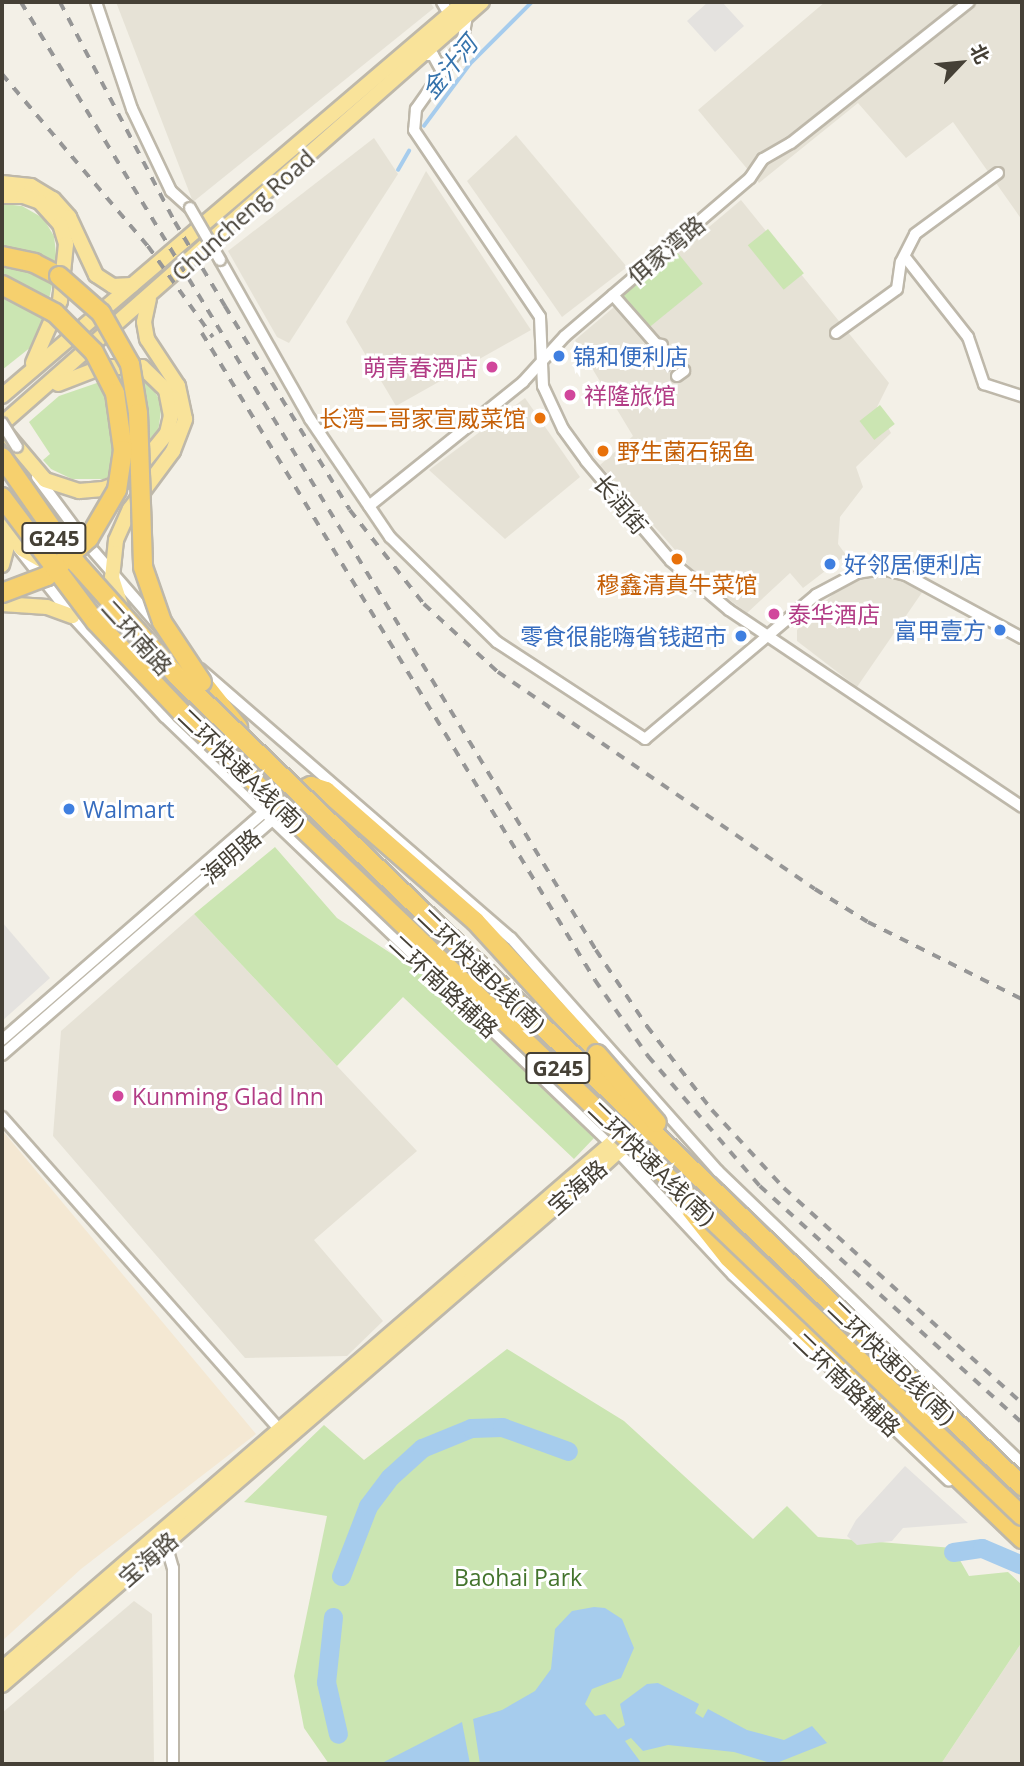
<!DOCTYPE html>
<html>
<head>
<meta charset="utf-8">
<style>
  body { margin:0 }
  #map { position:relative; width:1024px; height:1766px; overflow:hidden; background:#f3f0e7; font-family:"Open Sans","Noto Sans SC",sans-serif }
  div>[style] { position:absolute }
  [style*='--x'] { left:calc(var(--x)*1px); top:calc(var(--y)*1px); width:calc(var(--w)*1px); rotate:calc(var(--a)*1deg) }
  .residential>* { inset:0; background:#e6e2d6 }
  .commercial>* { inset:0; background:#f4e8d3 }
  .green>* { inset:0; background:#cbe5b2; transform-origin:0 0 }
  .parking>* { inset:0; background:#e4e2df }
  .water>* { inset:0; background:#a6cced }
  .stream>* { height:3.5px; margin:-1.75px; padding:0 1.75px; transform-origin:1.75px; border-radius:1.75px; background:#a6cced }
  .river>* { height:19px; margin:-9.5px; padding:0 9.5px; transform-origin:9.5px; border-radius:9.5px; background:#a6cced }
  .minor-tunnel>* { height:10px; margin-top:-5px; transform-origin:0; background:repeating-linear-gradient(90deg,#d0cdc4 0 10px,transparent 0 15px) }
  .roads { filter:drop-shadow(2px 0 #beb8aa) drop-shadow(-2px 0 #beb8aa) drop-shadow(0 2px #beb8aa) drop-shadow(0 -2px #beb8aa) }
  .minor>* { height:10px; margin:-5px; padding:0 5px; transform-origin:5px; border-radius:5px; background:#fff }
  .major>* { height:14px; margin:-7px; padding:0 7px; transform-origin:7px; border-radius:7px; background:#f9e39a }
  .highway>* { height:18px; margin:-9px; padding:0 9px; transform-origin:9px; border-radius:9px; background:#f6d06e }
  .rail>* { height:3.5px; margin-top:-1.75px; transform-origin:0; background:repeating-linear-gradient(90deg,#969696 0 9px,transparent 0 18px) }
  .bridges { filter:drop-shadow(2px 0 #beb8aa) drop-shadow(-2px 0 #beb8aa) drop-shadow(0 2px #beb8aa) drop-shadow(0 -2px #beb8aa) }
  .minor-bridge>* { height:10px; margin:-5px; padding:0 5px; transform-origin:5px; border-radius:5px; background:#fff }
  .highway-bridge>* { height:18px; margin:-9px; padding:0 9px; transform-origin:9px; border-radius:9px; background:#f6d06e }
  .dots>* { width:19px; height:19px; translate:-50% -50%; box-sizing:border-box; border:4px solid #fff; border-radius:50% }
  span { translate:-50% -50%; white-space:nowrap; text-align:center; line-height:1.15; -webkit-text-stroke:6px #fff; paint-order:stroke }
  .shield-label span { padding:2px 5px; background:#fff; border:2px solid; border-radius:5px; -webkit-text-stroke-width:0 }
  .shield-label { font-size:21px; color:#454036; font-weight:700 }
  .street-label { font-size:23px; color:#454036 }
  .shop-label { font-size:23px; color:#366cbe }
  .left { translate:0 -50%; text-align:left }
  .right { translate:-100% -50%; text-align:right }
  .hotel-label { font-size:23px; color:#b23c85 }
  .food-label { font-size:23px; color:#c56008 }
  .park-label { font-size:23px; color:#44742d }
  .water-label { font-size:24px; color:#3573ac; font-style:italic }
  .frame { position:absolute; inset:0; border:4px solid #454036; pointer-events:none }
  .north { position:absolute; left:926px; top:28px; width:70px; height:70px; -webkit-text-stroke:5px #fff; paint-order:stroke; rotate:64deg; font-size:19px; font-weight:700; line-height:28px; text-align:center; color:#454036 }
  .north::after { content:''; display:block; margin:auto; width:24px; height:32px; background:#454036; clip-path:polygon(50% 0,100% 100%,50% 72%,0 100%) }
</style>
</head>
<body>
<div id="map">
  <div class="residential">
    <i style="clip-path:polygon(116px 2px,430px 2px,434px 8px,193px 202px)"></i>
    <i style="clip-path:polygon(825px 2px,1022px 2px,1022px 220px,953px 122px,906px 158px,858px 103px,759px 183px,698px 110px)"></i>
    <i style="clip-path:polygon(516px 135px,627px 267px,562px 317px,467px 181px)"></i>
    <i style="clip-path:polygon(374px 138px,398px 174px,289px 343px,277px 337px,228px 251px)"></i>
    <i style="clip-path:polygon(426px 171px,531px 330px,396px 406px,346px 322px)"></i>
    <i style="clip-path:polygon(741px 200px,889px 383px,877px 407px,891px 433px,856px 467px,863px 487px,840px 517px,838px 544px,846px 555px,803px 588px,790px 573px,747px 613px,699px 577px,600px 465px,633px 436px,575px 340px)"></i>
    <i style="clip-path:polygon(525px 398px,580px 477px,505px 539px,429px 470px)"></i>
    <i style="clip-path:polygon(886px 575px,923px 591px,857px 687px,797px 641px,797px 630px,844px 583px)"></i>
    <i style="clip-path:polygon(194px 914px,417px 1151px,314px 1240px,383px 1321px,347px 1356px,245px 1358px,53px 1136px,61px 1031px)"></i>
    <i style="clip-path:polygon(134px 1601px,152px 1614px,154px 1764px,2px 1764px,2px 1713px)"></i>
    <i style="clip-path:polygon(1022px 1642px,1022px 1764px,941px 1764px)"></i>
  </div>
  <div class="commercial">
    <i style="clip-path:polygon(2px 1130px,256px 1434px,81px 1569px,2px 1641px)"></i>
  </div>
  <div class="green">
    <i style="clip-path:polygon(4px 204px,22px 206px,43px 218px,54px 236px,57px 262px,46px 313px,31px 347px,2px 370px)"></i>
    <i style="left:768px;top:229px;width:57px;height:26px;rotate:51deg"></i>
    <i style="left:677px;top:252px;width:41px;height:70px;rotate:51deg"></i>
    <i style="clip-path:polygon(126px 373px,147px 379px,162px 404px,158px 432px,145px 452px,124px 470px,104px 479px,72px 479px,51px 469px,43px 460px,50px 454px,29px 422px,59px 396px)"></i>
    <i style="left:880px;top:405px;width:24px;height:26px;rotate:52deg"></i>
    <i style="clip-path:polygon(275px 847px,337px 918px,418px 971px,512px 1051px,594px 1138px,574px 1159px,403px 997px,337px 1066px,194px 914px)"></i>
    <i style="clip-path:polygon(507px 1349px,624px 1421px,753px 1539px,787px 1506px,818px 1537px,953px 1548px,969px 1576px,1008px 1572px,1022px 1585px,1022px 1642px,941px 1764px,329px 1764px,304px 1728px,294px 1676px,327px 1516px,244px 1502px,324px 1425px,364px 1460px)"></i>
  </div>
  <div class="parking">
    <i style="clip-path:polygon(708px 2px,722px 2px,744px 26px,715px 52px,687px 21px)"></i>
    <i style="clip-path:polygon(2px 922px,50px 978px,2px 1021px)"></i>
    <i style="clip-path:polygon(905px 1466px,968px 1523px,903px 1528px,892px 1541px,857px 1545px,847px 1536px,856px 1520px)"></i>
  </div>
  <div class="water">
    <i style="clip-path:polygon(594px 1607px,605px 1608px,622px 1619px,634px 1648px,621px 1678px,592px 1689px,585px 1704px,595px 1716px,605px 1714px,618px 1729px,625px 1725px,620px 1704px,647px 1684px,658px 1683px,699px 1704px,695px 1713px,703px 1718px,708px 1709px,747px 1730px,784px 1740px,812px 1726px,827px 1743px,774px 1764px,734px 1752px,668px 1745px,643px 1751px,631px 1738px,625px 1741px,642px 1764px,480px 1764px,473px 1719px,502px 1710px,535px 1691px,551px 1669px,555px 1629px,572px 1611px)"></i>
    <i style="clip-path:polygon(462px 1722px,470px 1764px,380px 1764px)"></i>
  </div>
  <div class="stream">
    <i style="--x:424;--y:126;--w:77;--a:-53.4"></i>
    <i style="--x:470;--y:64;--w:88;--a:-45"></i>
    <i style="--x:398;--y:170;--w:22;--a:-60"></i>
  </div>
  <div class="river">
    <i style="--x:953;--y:1552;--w:29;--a:-8"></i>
    <i style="--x:982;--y:1548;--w:43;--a:23"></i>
    <i style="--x:341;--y:1576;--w:75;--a:-68.9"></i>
    <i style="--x:368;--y:1506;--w:36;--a:-53"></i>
    <i style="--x:390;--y:1477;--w:43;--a:-42.2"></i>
    <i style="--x:422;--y:1448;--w:53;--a:-22.2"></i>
    <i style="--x:471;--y:1428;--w:31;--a:-2"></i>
    <i style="--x:502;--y:1427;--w:70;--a:20"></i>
    <i style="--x:333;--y:1617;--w:65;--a:96.1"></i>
    <i style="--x:326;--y:1682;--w:53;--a:77"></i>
  </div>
  <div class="minor-tunnel">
    <i style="--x:662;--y:345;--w:34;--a:50"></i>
    <i style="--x:655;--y:351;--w:33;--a:49"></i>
  </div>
  <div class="roads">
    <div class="minor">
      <i style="--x:96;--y:2;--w:113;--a:71.4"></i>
      <i style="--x:132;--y:109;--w:91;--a:64.6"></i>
      <i style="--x:171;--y:191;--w:25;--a:42"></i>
      <i style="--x:442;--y:2;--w:14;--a:60"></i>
      <i style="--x:467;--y:16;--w:28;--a:100"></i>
      <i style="--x:462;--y:44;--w:80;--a:125.3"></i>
      <i style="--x:416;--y:109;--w:21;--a:95"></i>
      <i style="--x:414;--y:130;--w:225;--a:56"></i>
      <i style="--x:540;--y:317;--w:69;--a:87.5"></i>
      <i style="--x:543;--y:386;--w:47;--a:65.1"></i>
      <i style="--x:563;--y:429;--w:39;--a:54"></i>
      <i style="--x:586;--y:461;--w:131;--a:49.6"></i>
      <i style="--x:671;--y:561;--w:76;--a:40.2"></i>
      <i style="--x:729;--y:610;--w:353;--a:33.9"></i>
      <i style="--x:423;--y:55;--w:10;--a:0"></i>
      <i style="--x:433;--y:55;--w:18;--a:61"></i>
      <i style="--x:905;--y:257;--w:102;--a:51.8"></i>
      <i style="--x:968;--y:337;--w:50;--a:71.2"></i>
      <i style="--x:984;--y:384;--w:40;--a:18"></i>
      <i style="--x:220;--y:260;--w:183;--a:60.5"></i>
      <i style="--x:310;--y:419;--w:143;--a:55.9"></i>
      <i style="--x:390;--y:537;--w:150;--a:44.5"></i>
      <i style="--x:497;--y:642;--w:177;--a:33.2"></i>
      <i style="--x:645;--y:739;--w:224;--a:-40.1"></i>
      <i style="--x:816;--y:595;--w:47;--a:-28.2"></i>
      <i style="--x:857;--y:573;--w:25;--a:-9"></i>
      <i style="--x:882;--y:569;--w:25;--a:14"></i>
      <i style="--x:906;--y:575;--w:132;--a:28.5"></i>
      <i style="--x:613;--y:295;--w:65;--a:48.7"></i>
      <i style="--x:656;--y:344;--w:6;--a:9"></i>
      <i style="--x:836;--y:333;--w:75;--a:-35.8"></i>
      <i style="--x:897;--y:289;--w:27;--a:-82"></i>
      <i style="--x:901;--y:262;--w:31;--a:-63"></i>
      <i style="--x:915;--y:234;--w:103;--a:-36.3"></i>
      <i style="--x:677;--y:376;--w:9;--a:-36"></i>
      <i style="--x:37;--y:477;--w:77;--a:53.4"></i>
      <i style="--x:83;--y:539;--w:121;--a:49"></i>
      <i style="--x:369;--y:506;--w:198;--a:-38.8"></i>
      <i style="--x:523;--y:382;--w:62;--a:-47.6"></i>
      <i style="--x:565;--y:336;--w:243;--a:-40.5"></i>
      <i style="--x:750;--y:178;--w:23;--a:-56"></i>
      <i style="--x:763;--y:159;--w:32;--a:-30"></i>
      <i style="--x:791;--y:143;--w:227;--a:-38.4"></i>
      <i style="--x:19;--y:549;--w:85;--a:51.7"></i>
      <i style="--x:72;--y:616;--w:137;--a:47.4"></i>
      <i style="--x:165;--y:717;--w:616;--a:43.75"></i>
      <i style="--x:610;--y:1143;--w:180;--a:47"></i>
      <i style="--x:733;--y:1275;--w:298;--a:43.6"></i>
      <i style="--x:200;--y:669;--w:411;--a:40.9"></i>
      <i style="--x:511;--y:938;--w:312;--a:48.4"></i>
      <i style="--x:718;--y:1171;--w:422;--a:43.9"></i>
      <i style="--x:2;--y:1040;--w:366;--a:-41"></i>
      <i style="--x:278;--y:800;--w:22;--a:-27"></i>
      <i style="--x:2;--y:1055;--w:364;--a:-41"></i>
      <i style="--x:2;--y:1117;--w:425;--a:48.4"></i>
      <i style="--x:164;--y:1537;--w:32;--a:74"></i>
      <i style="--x:173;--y:1568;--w:196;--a:90"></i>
    </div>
    <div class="major">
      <i style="--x:2;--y:183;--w:29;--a:6"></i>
      <i style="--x:31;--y:186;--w:26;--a:31"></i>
      <i style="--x:53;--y:199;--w:24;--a:48"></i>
      <i style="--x:69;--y:217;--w:64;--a:65"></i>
      <i style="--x:96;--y:275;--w:20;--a:33"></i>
      <i style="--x:113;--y:286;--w:19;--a:-3"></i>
      <i style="--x:2;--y:196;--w:21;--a:0"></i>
      <i style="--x:23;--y:196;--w:18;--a:19"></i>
      <i style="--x:40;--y:202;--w:30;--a:48"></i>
      <i style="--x:60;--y:224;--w:21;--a:73"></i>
      <i style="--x:66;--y:244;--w:57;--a:96"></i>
      <i style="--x:60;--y:301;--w:68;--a:113.5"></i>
      <i style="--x:2;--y:396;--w:607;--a:-40.46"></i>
      <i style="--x:2;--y:424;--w:639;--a:-41.32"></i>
      <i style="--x:8;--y:436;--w:57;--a:49.9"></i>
      <i style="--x:45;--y:480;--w:36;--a:18"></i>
      <i style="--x:79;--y:491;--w:24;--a:-5"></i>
      <i style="--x:103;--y:489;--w:29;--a:-20"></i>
      <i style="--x:130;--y:479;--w:59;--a:-51.2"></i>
      <i style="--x:167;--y:433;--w:17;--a:-77"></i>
      <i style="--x:171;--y:416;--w:26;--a:-101"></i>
      <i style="--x:166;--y:390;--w:33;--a:-136"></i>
      <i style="--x:142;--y:367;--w:40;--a:180"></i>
      <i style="--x:102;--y:367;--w:47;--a:158.9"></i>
      <i style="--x:2;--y:525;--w:31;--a:50"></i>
      <i style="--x:22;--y:549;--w:34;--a:30"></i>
      <i style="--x:2;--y:565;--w:20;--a:-75"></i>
      <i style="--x:7;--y:546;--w:18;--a:-106"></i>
      <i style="--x:2;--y:604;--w:45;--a:3.8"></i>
      <i style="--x:47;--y:607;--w:27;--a:20"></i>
      <i style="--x:123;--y:612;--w:36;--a:-108"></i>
      <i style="--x:112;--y:578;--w:38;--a:-84"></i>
      <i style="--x:116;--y:540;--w:34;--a:-66"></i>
      <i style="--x:130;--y:509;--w:72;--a:-53.4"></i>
      <i style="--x:173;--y:451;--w:34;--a:-69"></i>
      <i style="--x:185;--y:419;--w:34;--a:-102"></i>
      <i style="--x:178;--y:386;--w:56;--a:-123.4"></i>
      <i style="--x:147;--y:339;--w:17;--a:-100"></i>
      <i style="--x:144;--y:322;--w:24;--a:-78"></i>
      <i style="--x:2;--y:1669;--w:827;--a:-40.78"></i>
      <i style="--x:2;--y:1685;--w:780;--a:-40.84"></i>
      <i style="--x:592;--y:1175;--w:54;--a:-42"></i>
      <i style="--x:632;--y:1139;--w:17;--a:-69"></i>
    </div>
    <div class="highway">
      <i style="--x:2;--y:256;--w:33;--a:12"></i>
      <i style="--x:34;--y:263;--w:28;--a:27"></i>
      <i style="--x:202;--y:682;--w:58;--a:51.3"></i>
      <i style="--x:294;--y:794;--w:19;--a:-25"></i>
      <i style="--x:311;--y:786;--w:16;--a:18"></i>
      <i style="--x:326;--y:791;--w:198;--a:41.1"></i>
      <i style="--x:475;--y:921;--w:180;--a:47.5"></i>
      <i style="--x:679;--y:1195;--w:80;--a:51.6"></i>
      <i style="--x:729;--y:1258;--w:406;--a:43.8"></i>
    </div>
  </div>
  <div class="rail">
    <i style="--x:21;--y:2;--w:1109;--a:58.76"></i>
    <i style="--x:596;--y:950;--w:92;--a:56.1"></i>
    <i style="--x:647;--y:1026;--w:106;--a:52.3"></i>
    <i style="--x:712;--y:1110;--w:106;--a:47.3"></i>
    <i style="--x:784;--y:1188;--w:321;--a:42.1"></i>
    <i style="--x:60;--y:2;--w:248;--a:62.4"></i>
    <i style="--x:175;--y:222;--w:98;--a:59.2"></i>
    <i style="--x:225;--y:306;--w:239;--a:58.5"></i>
    <i style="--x:350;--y:510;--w:120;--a:51.8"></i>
    <i style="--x:424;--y:604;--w:100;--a:42.6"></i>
    <i style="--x:498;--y:672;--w:384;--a:34.4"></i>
    <i style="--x:815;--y:889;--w:62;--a:31.9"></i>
    <i style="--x:868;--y:922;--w:172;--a:26.6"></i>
    <i style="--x:2;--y:74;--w:226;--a:49.7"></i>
    <i style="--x:148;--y:246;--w:112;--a:54.5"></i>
    <i style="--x:202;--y:333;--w:757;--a:58.72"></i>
    <i style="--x:595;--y:980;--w:93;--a:55.1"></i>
    <i style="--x:648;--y:1056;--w:172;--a:49.3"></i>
    <i style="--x:760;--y:1186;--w:353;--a:42.1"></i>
  </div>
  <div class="bridges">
    <div class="minor-bridge">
      <i style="--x:190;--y:208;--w:60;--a:60"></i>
      <i style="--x:2;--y:423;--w:28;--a:58"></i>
    </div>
    <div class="highway-bridge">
      <i style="--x:59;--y:276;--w:56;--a:41.4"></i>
      <i style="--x:101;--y:313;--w:59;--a:60.4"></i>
      <i style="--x:130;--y:364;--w:50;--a:80.7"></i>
      <i style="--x:138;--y:413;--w:154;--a:88.1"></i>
      <i style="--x:143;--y:567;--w:58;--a:70.9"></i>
      <i style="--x:162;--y:622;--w:72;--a:56.3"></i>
      <i style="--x:2;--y:285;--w:60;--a:27.8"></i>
      <i style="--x:55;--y:313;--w:55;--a:45"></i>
      <i style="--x:94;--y:352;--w:46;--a:62.9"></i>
      <i style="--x:115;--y:393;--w:58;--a:82"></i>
      <i style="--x:123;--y:450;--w:40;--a:98.5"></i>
      <i style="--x:117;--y:490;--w:56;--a:120.3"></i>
      <i style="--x:89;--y:538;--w:57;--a:137.9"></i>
      <i style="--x:47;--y:576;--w:48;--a:159.3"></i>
      <i style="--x:2;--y:457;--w:131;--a:55"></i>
      <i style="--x:77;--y:564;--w:150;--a:48.2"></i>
      <i style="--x:177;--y:676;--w:1171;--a:43.79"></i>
      <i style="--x:2;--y:497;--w:156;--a:53.1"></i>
      <i style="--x:96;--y:622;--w:125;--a:46.6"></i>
      <i style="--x:182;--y:713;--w:1162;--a:43.71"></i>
      <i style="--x:597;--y:1054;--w:91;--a:49"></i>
    </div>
  </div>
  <div class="dots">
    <i style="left:559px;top:356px;background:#3f7fe0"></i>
    <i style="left:492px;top:367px;background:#d1479c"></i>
    <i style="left:570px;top:395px;background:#d1479c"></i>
    <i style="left:540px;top:418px;background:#e8710a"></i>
    <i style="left:603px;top:451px;background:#e8710a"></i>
    <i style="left:677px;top:559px;background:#e8710a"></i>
    <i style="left:830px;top:564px;background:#3f7fe0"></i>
    <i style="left:774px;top:614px;background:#d1479c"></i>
    <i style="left:1000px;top:630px;background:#3f7fe0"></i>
    <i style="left:741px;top:636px;background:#3f7fe0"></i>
    <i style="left:69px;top:809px;background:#3f7fe0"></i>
    <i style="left:118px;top:1096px;background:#d1479c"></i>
  </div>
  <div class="shield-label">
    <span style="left:54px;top:538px">G245</span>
    <span style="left:558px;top:1068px">G245</span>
  </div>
  <div class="street-label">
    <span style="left:243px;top:215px;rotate:-42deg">Chuncheng Road</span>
    <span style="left:666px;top:250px;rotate:-40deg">佴家湾路</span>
    <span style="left:621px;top:504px;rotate:50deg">长润街</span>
    <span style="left:137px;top:637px;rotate:48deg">二环南路</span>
    <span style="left:242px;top:770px;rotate:44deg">二环快速A线(南)</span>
    <span style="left:231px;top:856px;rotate:-41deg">海明路</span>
    <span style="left:482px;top:970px;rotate:44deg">二环快速B线(南)</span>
    <span style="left:444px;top:986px;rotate:43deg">二环南路辅路</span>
    <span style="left:652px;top:1163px;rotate:44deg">二环快速A线(南)</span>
    <span style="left:577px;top:1187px;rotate:-41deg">宝海路</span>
    <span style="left:892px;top:1362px;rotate:44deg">二环快速B线(南)</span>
    <span style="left:847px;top:1384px;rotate:44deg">二环南路辅路</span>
    <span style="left:148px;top:1559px;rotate:-41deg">宝海路</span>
  </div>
  <div class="shop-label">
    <span class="left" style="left:573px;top:356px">锦和便利店</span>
    <span class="left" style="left:844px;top:564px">好邻居便利店</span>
    <span class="right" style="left:986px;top:630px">富甲壹方</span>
    <span class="right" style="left:727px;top:636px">零食很能嗨省钱超市</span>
    <span class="left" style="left:83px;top:809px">Walmart</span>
  </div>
  <div class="hotel-label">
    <span class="right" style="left:478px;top:367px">萌青春酒店</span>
    <span class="left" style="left:584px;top:395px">祥隆旅馆</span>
    <span class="left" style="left:788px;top:614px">泰华酒店</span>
    <span class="left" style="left:132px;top:1096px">Kunming Glad Inn</span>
  </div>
  <div class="food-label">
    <span class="right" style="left:526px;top:418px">长湾二哥家宣威菜馆</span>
    <span class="left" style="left:617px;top:451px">野生菌石锅鱼</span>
    <span style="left:677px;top:584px">穆鑫清真牛菜馆</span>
  </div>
  <div class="park-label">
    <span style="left:518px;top:1577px">Baohai Park</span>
  </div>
  <div class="water-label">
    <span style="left:449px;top:67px;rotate:-51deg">金汁河</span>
  </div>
  <div class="frame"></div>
  <div class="north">北</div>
</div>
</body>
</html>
